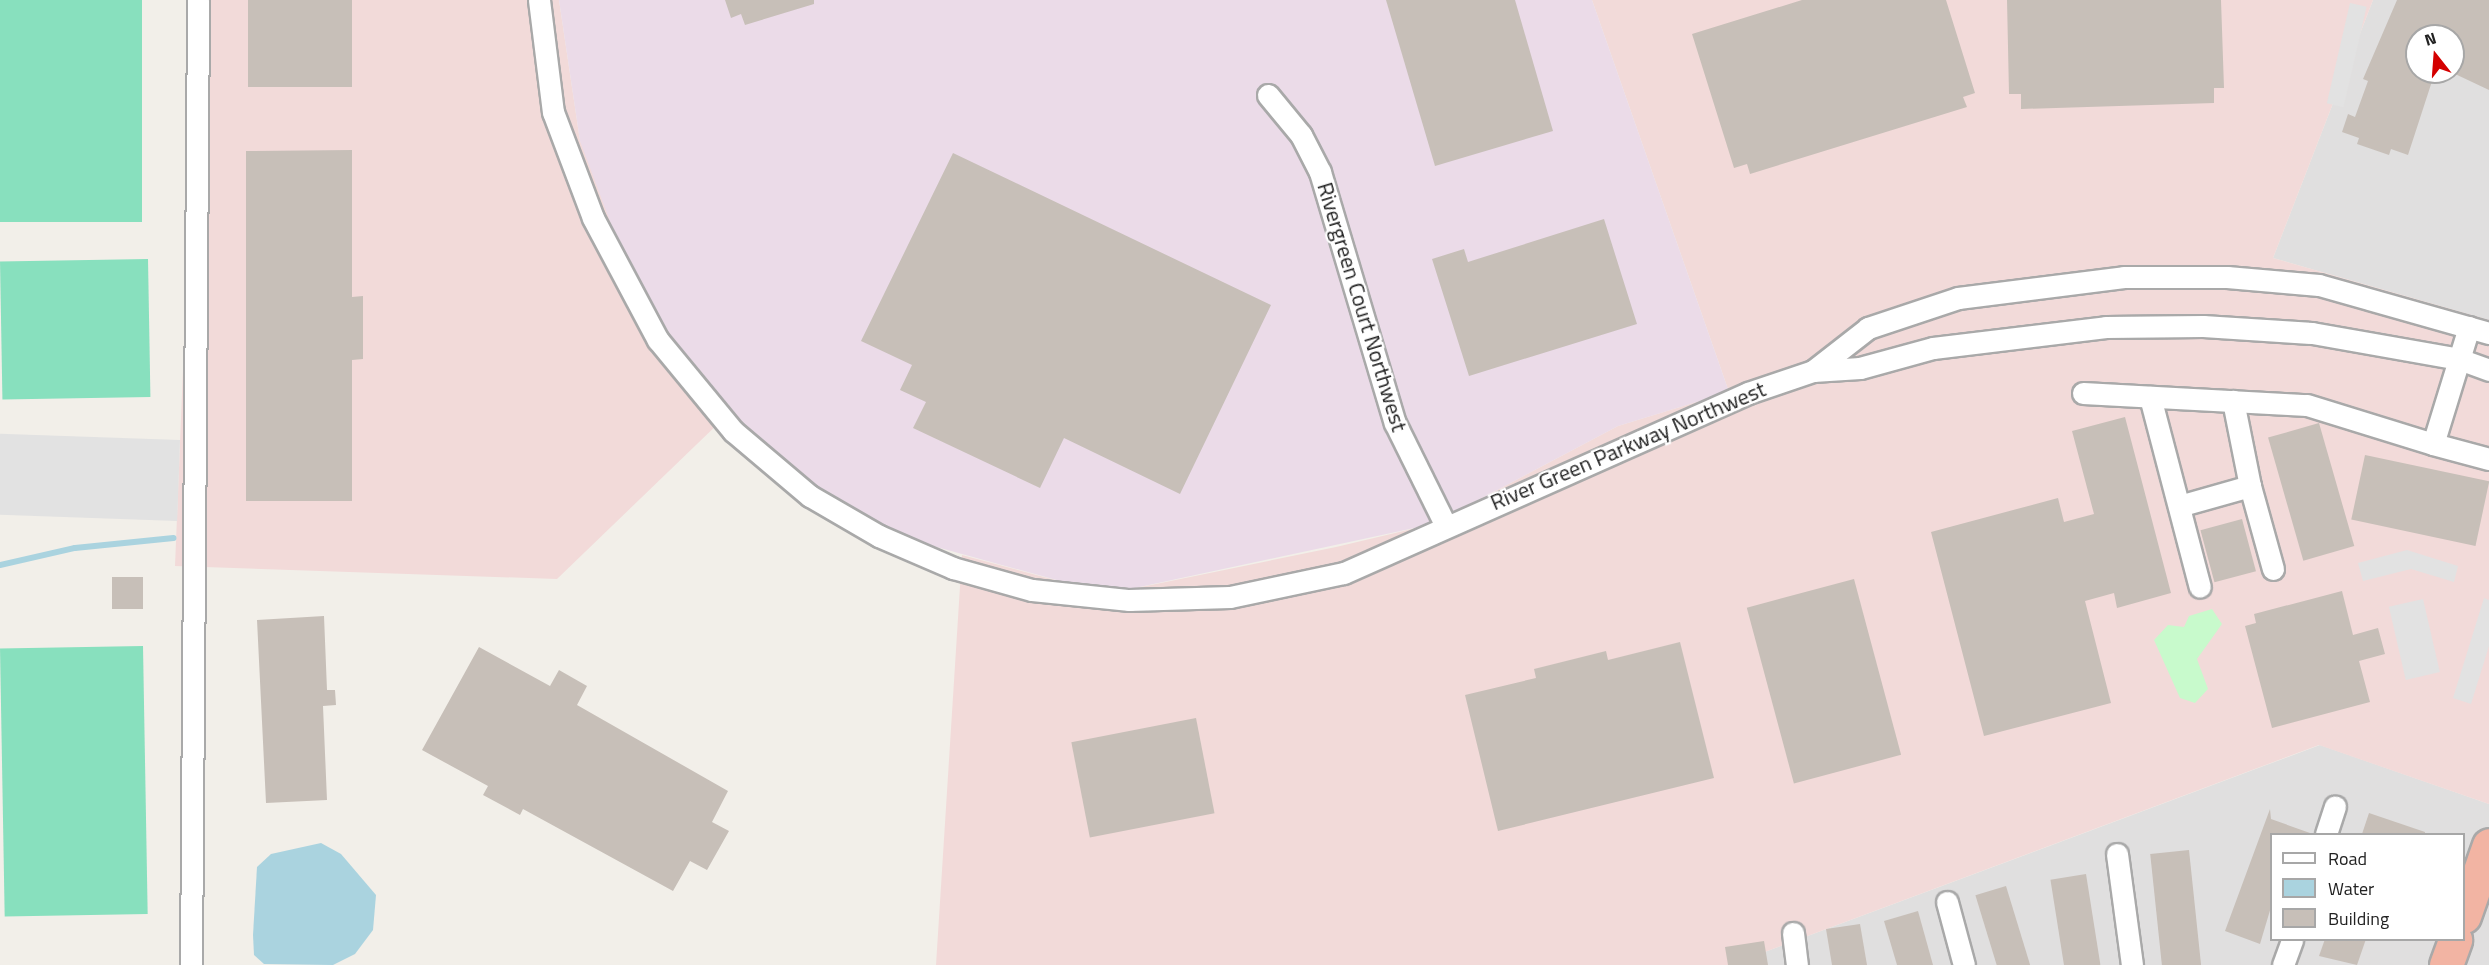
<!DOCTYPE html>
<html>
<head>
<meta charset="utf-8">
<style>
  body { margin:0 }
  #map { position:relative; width:2489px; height:965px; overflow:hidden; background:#f2efe9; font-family:"Titillium Web",sans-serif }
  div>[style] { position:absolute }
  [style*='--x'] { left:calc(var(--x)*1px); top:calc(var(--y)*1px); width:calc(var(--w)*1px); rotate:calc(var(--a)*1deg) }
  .residential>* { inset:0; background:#e0dfdf }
  .commercial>* { inset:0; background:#f2dad9 }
  .industrial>* { inset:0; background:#ebdbe8 }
  .park>* { inset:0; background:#c8facc }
  .pitch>* { inset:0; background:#88e0be; transform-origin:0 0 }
  .parking>* { inset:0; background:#e2e2e2; transform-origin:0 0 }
  .water>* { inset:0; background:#aad3df }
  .stream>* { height:6px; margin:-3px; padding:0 3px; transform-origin:3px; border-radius:3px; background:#aad3df }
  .building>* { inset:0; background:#c7bfb8; transform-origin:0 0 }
  .roads { filter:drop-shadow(2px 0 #a9a9a9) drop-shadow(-2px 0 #a9a9a9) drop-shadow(0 2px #a9a9a9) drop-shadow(0 -2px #a9a9a9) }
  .minor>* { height:21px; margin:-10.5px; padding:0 10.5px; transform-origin:10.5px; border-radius:10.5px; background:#fff }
  .trunk>* { height:33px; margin:-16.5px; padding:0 16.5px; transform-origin:16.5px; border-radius:16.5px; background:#f2b4a3 }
  span { translate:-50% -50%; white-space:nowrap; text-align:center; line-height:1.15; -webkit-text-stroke:4.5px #fff; paint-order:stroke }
  .street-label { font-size:22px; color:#222 }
  .legend { position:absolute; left:2270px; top:833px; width:195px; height:108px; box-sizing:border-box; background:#fff; border:2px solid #a7a7a7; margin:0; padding:8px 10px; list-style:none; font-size:18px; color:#222 }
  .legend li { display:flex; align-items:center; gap:12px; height:30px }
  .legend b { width:30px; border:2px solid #a7a7a7 }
  .north { position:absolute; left:2405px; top:24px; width:60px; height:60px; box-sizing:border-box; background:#fff; border:2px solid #a7a7a7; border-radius:50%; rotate:343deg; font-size:16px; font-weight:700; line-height:24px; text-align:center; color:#222 }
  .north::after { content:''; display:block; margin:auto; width:21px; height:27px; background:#d40000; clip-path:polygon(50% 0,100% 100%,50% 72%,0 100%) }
</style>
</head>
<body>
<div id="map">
  <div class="residential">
    <i style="clip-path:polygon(evenodd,2373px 0,2489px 0,2489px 320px,2273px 258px,2373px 0,2417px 36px,2453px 36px,2453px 72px,2417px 72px,2417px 36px)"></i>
    <i style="clip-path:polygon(evenodd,2320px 745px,2489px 804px,2489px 965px,1730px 965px,2320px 745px,2272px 834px,2464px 834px,2464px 940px,2272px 940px,2272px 834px)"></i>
  </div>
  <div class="commercial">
    <i style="clip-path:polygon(198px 0,559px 0,580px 141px,724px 418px,557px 579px,175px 566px)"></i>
    <i style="clip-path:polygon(1592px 0,2373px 0,2273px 258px,2489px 320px,2489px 804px,2319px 745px,1730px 965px,936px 965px,962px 555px,1107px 594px,1336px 547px,1433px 524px,1618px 426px,1729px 392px)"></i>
  </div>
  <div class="industrial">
    <i style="clip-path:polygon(559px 0,1592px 0,1729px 392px,1618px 426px,1433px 524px,1107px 594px,879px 531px,803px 501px,646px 318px,580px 141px)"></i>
  </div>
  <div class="park">
    <i style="clip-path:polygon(2212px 609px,2222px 624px,2197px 659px,2208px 689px,2195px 703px,2180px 698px,2154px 640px,2168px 625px,2184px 627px,2189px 616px)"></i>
  </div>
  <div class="pitch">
    <i style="left:0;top:0;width:142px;height:222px"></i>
    <i style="left:148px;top:259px;width:138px;height:148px;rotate:89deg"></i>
    <i style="left:143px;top:646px;width:268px;height:143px;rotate:89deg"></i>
  </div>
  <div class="parking">
    <i style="left:2350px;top:3px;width:17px;height:103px;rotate:13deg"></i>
    <i style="left:180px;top:440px;width:81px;height:180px;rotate:92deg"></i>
    <i style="clip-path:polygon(2407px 550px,2458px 566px,2454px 582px,2411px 569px,2363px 581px,2358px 563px)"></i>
    <i style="clip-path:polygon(2484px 598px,2489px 600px,2489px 646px,2471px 704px,2453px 698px)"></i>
    <i style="left:2423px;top:599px;width:75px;height:35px;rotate:77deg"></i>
  </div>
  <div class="water">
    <i style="clip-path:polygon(321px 843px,341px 854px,376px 895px,373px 930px,355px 954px,333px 965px,264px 964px,254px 955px,253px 935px,257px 867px,271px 854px)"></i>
  </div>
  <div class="stream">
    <i style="--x:0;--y:565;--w:77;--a:-12.8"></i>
    <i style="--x:75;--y:548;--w:99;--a:-5.8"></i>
  </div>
  <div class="building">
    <i style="left:248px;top:0;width:104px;height:87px"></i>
    <i style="clip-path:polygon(725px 0,814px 0,814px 4px,745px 25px,741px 14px,731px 18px)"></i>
    <i style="clip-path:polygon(1386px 0,1515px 0,1553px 131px,1435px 166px)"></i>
    <i style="clip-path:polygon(1802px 0,1946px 0,1975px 93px,1963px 97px,1967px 107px,1750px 174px,1747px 164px,1734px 168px,1692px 34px)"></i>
    <i style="clip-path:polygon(2007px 0,2221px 0,2224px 88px,2214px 88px,2214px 103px,2021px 109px,2021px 94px,2009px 94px)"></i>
    <i style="clip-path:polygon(2397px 0,2489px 0,2489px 90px,2453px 73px,2453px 36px,2417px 36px,2417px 72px,2435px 72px,2408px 155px,2391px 149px,2389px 155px,2357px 144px,2359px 138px,2342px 132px,2348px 114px,2355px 117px,2368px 81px,2363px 79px)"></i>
    <i style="clip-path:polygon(352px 150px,352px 297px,363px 296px,363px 359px,352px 360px,352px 501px,246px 501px,246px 151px)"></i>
    <i style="clip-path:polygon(953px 153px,1271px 305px,1180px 494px,1064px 438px,1040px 488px,913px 428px,926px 402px,900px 390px,912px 365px,861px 341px)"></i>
    <i style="clip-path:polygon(1604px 219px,1637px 324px,1469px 376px,1432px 259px,1464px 249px,1468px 262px)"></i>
    <i style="clip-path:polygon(2125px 417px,2171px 593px,2117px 608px,2114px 593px,2085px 601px,2111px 703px,1984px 736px,1931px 532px,2058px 498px,2064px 522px,2094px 514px,2072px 431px)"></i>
    <i style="left:2319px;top:423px;width:128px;height:53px;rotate:74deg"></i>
    <i style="left:2365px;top:455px;width:127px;height:66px;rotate:12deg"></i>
    <i style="left:2242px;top:519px;width:54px;height:43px;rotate:75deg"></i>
    <i style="left:143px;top:577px;width:32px;height:31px;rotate:90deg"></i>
    <i style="left:1854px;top:579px;width:182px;height:111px;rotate:75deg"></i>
    <i style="clip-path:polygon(2342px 591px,2353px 635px,2378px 628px,2385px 654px,2359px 661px,2370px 702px,2272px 728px,2245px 626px,2256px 623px,2254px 614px)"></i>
    <i style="clip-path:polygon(324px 616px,327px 690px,335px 690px,336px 705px,323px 706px,327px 800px,266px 803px,257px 620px)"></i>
    <i style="clip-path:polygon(1680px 642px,1714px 778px,1498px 831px,1465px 695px,1536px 678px,1534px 669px,1606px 651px,1608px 660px)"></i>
    <i style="clip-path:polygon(479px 647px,550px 686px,559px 670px,587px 686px,577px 705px,728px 791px,712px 822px,729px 831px,707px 870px,690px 861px,673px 891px,523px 809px,520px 815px,483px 795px,488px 786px,422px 750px)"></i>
    <i style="left:1196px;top:718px;width:97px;height:127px;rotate:79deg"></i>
    <i style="clip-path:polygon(2270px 809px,2271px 819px,2310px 833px,2271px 834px,2271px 907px,2260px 944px,2225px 931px)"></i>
    <i style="clip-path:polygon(2369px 813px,2425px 832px,2425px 834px,2362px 834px)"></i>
    <i style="left:2189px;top:850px;width:116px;height:39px;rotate:84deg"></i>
    <i style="left:2086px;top:874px;width:92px;height:36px;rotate:81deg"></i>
    <i style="left:2006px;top:886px;width:83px;height:32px;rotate:73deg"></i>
    <i style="clip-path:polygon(1918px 911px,1933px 965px,1897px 965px,1884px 921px)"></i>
    <i style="clip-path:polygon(1860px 924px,1867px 965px,1832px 965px,1826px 929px)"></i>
    <i style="clip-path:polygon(2325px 939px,2366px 939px,2357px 965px,2319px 956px)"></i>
    <i style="clip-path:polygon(1764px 941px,1768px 965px,1728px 965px,1725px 947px)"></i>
  </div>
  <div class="roads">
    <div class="minor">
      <i style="--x:539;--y:0;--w:113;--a:82.9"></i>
      <i style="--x:553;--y:112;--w:113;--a:69.3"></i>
      <i style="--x:593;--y:218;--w:138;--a:62"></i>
      <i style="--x:658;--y:340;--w:118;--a:50.5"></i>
      <i style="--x:733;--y:431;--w:101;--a:40.2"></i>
      <i style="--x:810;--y:496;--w:80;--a:30.1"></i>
      <i style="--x:879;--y:536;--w:81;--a:23.4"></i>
      <i style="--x:953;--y:568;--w:82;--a:15.6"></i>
      <i style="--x:1032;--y:590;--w:98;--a:5.9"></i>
      <i style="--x:1129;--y:600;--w:101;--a:-1.7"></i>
      <i style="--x:1230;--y:597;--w:116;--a:-11.9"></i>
      <i style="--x:1344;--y:573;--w:442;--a:-24"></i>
      <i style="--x:1748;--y:393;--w:69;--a:-18.7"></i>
      <i style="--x:1813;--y:371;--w:47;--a:-3.7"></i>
      <i style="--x:1860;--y:368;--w:76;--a:-15.3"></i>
      <i style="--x:1933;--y:348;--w:174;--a:-6.9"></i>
      <i style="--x:2106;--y:327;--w:97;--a:-0.6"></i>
      <i style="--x:2203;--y:326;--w:109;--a:3.7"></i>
      <i style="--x:2312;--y:333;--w:149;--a:10"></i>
      <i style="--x:2459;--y:359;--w:32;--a:20"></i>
      <i style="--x:1268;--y:95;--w:52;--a:50.5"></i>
      <i style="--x:1301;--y:135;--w:42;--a:62.8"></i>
      <i style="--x:1320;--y:172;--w:262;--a:73.4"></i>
      <i style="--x:1395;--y:423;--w:113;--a:63.7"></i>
      <i style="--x:2469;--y:327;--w:122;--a:107.1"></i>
      <i style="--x:2433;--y:444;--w:58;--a:15"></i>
      <i style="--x:1813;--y:371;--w:70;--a:-38"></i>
      <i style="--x:1868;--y:328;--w:95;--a:-18.4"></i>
      <i style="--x:1958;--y:298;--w:167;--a:-7.2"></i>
      <i style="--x:2124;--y:277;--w:103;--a:0"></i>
      <i style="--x:2227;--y:277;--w:92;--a:5"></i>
      <i style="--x:2319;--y:285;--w:177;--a:15.8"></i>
      <i style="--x:2083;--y:393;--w:224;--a:3.1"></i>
      <i style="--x:2307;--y:405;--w:132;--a:17.2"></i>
      <i style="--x:2150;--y:397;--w:196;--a:75.3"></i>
      <i style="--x:2250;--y:486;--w:86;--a:74.5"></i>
      <i style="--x:2179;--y:506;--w:74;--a:-15.7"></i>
      <i style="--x:2250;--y:486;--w:87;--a:-101.3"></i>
      <i style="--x:2326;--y:834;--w:29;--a:-72"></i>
      <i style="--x:2117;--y:854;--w:112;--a:82.3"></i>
      <i style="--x:1947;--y:902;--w:65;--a:74.9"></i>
      <i style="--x:1793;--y:933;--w:32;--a:83"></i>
      <i style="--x:191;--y:965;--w:965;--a:-89.58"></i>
      <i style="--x:2283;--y:965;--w:27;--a:-70"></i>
    </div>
    <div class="trunk">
      <i style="--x:2464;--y:916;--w:75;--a:-70.6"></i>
      <i style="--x:2446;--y:965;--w:27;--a:-70"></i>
    </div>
  </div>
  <div class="street-label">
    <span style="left:1362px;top:307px;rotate:73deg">Rivergreen Court Northwest</span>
    <span style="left:1628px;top:446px;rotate:-23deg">River Green Parkway Northwest</span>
  </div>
  <ul class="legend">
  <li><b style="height:8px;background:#fff"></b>Road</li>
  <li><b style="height:16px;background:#aad3df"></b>Water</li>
  <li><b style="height:16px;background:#c7bfb8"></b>Building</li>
  </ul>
  <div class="north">N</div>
</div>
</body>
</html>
